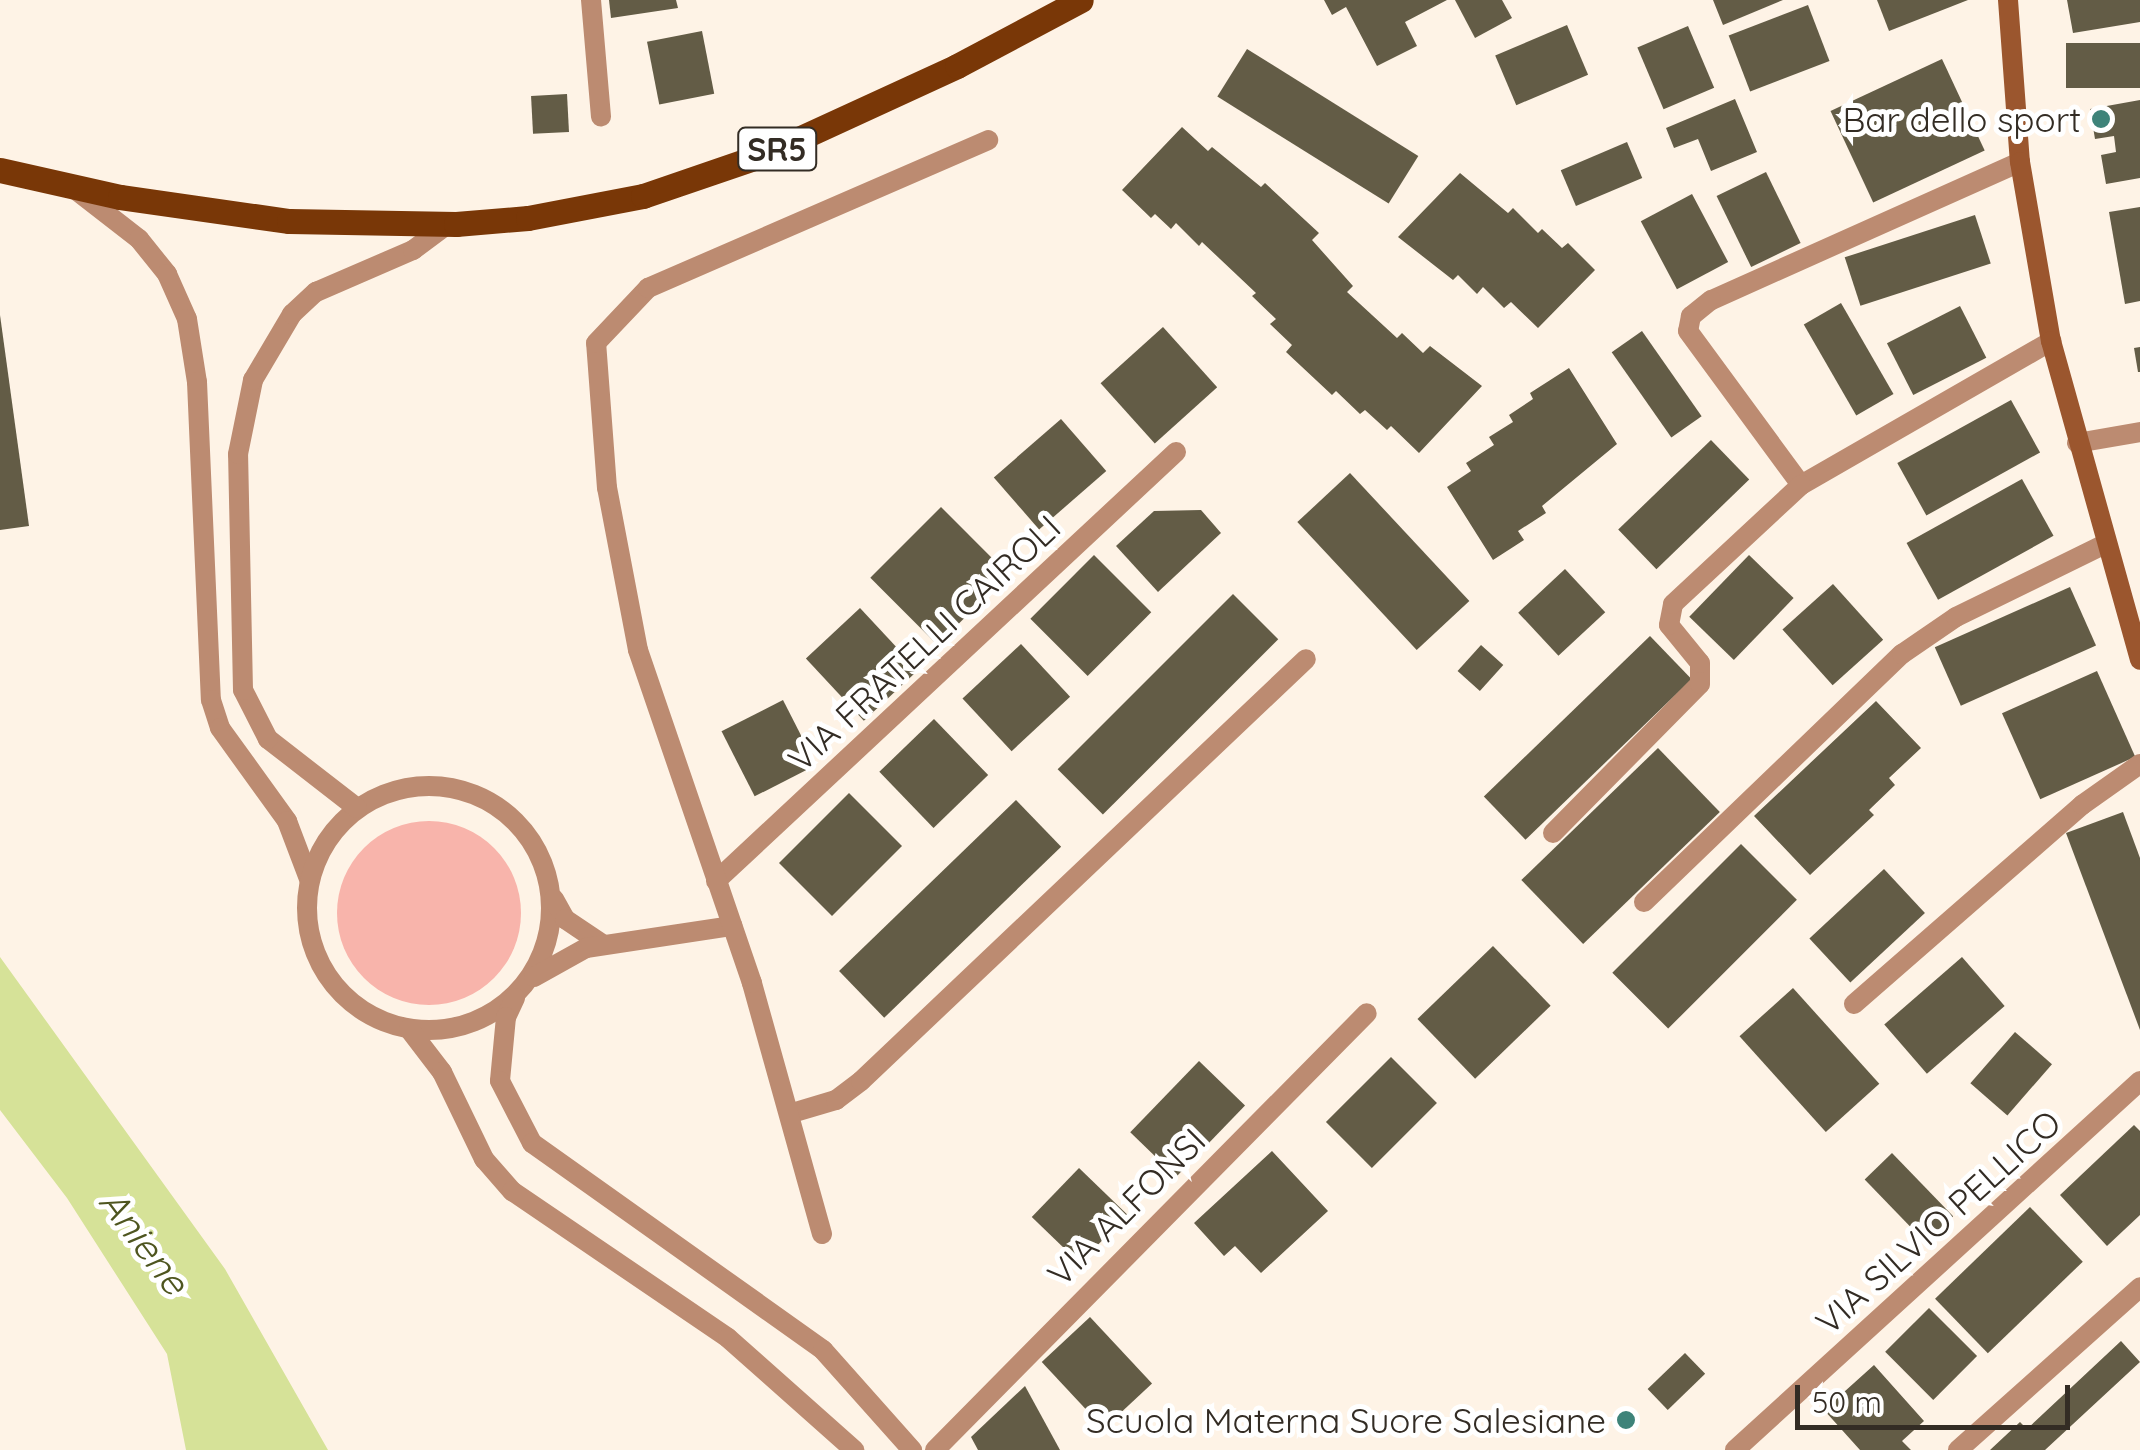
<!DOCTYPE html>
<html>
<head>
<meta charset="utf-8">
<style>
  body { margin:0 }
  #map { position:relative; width:2140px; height:1450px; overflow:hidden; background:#fef3e6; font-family:Quicksand,sans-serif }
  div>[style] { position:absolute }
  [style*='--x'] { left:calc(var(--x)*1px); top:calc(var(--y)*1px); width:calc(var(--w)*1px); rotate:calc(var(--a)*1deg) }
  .green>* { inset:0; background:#f8b4ab }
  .round { border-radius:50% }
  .water>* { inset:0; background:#d6e298 }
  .building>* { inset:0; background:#635c46; transform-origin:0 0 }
  .minor>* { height:20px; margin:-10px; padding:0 10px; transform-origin:10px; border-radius:10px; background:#bc8b71 }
  .minor>.ring { margin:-10px; padding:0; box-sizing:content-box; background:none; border:20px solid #bc8b71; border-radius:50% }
  .secondary>* { height:20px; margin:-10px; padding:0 10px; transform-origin:10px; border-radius:10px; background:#9b562e }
  .primary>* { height:25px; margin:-12.5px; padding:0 12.5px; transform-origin:12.5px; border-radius:12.5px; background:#793707 }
  .dots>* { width:28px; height:28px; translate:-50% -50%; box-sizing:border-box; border:5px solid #fff; border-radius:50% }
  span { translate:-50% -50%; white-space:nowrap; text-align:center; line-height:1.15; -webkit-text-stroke:10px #fff; paint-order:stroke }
  .shield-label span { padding:2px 8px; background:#fff; border:2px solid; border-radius:8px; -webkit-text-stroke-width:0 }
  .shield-label { font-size:32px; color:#332c24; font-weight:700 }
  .poi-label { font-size:35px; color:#332c24 }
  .right { translate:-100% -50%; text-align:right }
  .street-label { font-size:35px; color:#332c24 }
  .water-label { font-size:38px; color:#4e551f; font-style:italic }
  .scale { position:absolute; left:1795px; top:1385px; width:275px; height:45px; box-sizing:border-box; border:5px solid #332c24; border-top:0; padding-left:12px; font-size:30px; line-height:35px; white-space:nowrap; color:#332c24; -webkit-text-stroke:8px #fff; paint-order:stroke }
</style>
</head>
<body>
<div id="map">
  <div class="green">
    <i class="round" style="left:337px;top:821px;width:184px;height:184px"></i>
  </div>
  <div class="water">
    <i style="clip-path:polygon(0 957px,225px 1269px,328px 1450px,186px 1450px,167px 1354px,67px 1198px,0 1110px)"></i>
  </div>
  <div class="building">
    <i style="clip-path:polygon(609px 0,676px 0,678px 8px,611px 18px)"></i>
    <i style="clip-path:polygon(1324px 0,1447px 0,1405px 22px,1417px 46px,1377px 66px,1346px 7px,1332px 15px)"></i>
    <i style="clip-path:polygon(1455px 0,1502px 0,1512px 18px,1475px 38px)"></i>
    <i style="clip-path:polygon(1713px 0,1783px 0,1723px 25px)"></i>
    <i style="clip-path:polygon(1877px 0,1968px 0,1889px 31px)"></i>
    <i style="clip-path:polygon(2067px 0,2140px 0,2140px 22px,2073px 33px)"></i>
    <i style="left:1808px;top:5px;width:60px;height:85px;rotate:69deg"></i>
    <i style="left:1567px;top:25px;width:54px;height:78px;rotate:67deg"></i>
    <i style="left:1688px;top:26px;width:67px;height:55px;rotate:67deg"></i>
    <i style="left:702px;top:31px;width:64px;height:56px;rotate:79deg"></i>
    <i style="left:2140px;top:43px;width:45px;height:74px;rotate:90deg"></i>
    <i style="left:1247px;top:49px;width:202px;height:56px;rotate:32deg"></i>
    <i style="left:1942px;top:59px;width:101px;height:123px;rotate:65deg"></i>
    <i style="left:567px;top:94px;width:38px;height:36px;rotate:87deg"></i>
    <i style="clip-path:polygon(1735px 99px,1757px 152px,1711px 171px,1698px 139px,1674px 148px,1666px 128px)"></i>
    <i style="clip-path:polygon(2140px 100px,2140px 178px,2106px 184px,2101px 155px,2116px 152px,2114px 136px,2095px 139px,2090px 109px)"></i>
    <i style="clip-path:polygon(1182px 127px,1208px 151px,1212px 147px,1261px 187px,1265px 183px,1319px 233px,1312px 240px,1353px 286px,1347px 292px,1397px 338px,1402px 333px,1423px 353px,1430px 346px,1482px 386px,1419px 453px,1391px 426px,1387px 430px,1365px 410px,1360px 414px,1336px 391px,1332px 395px,1286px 352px,1292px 345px,1270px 324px,1276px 319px,1252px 296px,1256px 293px,1202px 242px,1199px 246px,1176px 223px,1171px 229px,1155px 214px,1151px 218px,1122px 190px)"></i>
    <i style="left:1627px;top:142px;width:39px;height:72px;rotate:67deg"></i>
    <i style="left:1766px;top:172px;width:79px;height:55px;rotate:64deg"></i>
    <i style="clip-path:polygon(1460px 173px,1508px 213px,1513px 208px,1538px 233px,1542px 229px,1562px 248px,1568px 243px,1595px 270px,1538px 328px,1511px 302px,1504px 308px,1483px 287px,1477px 294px,1458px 275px,1453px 280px,1398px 237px)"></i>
    <i style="left:1692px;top:194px;width:77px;height:58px;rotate:62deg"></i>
    <i style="clip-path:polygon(2140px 207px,2140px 301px,2125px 304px,2109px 212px)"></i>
    <i style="left:1975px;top:215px;width:51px;height:137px;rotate:72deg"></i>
    <i style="left:1841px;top:303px;width:105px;height:43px;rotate:60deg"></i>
    <i style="left:1960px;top:306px;width:58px;height:82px;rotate:63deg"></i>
    <i style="clip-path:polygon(0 315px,29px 526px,0 530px)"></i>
    <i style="left:1163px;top:327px;width:81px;height:84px;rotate:48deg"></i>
    <i style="left:1642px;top:331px;width:104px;height:37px;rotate:55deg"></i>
    <i style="clip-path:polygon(2140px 347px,2140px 372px,2138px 372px,2134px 348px)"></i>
    <i style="clip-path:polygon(1569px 368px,1617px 444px,1542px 506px,1546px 513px,1518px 531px,1524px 540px,1493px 560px,1447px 487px,1471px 471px,1466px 463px,1494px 445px,1489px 437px,1513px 422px,1509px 415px,1533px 399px,1530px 393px)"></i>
    <i style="left:2011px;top:400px;width:60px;height:130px;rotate:61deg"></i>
    <i style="left:1061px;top:419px;width:69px;height:89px;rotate:49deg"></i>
    <i style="left:1711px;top:440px;width:55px;height:129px;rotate:46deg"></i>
    <i style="left:1350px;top:473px;width:175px;height:72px;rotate:47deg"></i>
    <i style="left:2022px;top:479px;width:65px;height:132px;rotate:61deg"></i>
    <i style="left:941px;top:507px;width:95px;height:100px;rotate:45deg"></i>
    <i style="clip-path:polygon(1201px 510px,1221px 533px,1158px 592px,1116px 546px,1154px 511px)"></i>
    <i style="left:1094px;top:555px;width:81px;height:90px;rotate:45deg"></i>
    <i style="left:1749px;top:555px;width:62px;height:86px;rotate:44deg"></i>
    <i style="left:1565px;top:569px;width:59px;height:64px;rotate:47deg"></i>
    <i style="left:1833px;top:584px;width:75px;height:68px;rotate:48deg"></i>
    <i style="left:2070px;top:587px;width:64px;height:148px;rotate:66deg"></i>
    <i style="left:1233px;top:594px;width:64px;height:248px;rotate:45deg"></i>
    <i style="left:860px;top:608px;width:85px;height:74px;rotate:47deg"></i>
    <i style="left:1650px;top:636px;width:60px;height:231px;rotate:46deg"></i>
    <i style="left:1021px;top:644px;width:72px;height:80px;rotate:47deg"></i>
    <i style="left:1481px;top:645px;width:30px;height:35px;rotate:42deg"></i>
    <i style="left:2097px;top:671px;width:94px;height:104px;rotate:66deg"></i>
    <i style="left:783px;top:700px;width:73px;height:69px;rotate:63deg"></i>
    <i style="clip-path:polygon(1876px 701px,1921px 748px,1889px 778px,1895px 785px,1869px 810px,1874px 815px,1810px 875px,1754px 816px)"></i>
    <i style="left:934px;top:719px;width:78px;height:76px;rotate:46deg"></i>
    <i style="left:1658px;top:748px;width:89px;height:190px;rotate:46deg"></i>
    <i style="left:849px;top:793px;width:75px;height:99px;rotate:45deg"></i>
    <i style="left:1016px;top:800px;width:65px;height:246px;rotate:46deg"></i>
    <i style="clip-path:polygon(2123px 812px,2140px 858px,2140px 1030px,2066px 833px)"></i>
    <i style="left:1741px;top:844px;width:79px;height:182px;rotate:45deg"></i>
    <i style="left:1884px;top:869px;width:60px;height:102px;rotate:47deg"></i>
    <i style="left:1493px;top:946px;width:83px;height:105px;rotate:46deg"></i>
    <i style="left:1962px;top:957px;width:65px;height:103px;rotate:49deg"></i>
    <i style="left:1793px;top:988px;width:129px;height:72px;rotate:48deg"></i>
    <i style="left:2015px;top:1032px;width:49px;height:68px;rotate:41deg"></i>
    <i style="left:1391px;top:1057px;width:65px;height:92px;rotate:45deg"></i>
    <i style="left:1199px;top:1061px;width:64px;height:99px;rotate:44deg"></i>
    <i style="clip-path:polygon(2134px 1125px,2140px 1131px,2140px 1215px,2107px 1246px,2060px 1195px)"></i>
    <i style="clip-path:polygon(1272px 1151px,1328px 1211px,1261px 1273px,1235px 1246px,1224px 1256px,1194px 1223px)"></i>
    <i style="left:1892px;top:1153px;width:88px;height:38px;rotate:46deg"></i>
    <i style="left:1079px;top:1168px;width:67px;height:68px;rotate:44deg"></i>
    <i style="left:2030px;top:1207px;width:76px;height:132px;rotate:46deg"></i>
    <i style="left:1929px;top:1308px;width:68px;height:62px;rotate:45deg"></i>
    <i style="left:1090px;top:1317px;width:91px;height:66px;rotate:47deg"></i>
    <i style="clip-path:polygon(2121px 1341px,2140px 1362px,2045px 1450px,1990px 1450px,2020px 1422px,2027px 1429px)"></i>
    <i style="left:1685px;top:1353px;width:29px;height:52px;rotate:46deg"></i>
    <i style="clip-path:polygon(1874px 1365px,1924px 1421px,1902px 1441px,1911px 1450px,1860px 1450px,1824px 1410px)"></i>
    <i style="clip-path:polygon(1025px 1386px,1060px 1450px,978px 1450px,971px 1437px)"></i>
  </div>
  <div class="minor">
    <i style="--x:591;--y:0;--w:117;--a:85.1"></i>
    <i style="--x:2020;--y:162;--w:338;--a:155.9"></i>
    <i style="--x:1711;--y:300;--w:26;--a:141"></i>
    <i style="--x:1691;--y:316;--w:15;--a:101"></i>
    <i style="--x:1688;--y:331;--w:191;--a:53.7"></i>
    <i style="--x:1801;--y:485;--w:289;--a:-29.9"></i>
    <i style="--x:76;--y:190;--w:80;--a:37.9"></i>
    <i style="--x:139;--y:239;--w:45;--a:51.3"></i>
    <i style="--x:167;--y:274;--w:49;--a:66"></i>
    <i style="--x:187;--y:319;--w:64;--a:81"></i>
    <i style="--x:197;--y:382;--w:318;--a:87.5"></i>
    <i style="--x:211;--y:700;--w:29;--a:72"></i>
    <i style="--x:220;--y:728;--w:115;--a:54.2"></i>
    <i style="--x:287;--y:821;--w:62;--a:69.2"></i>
    <i style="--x:2077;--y:443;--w:64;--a:-9.9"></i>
    <i class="ring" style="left:307px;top:786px;width:224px;height:224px"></i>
    <i style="--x:357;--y:808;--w:113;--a:-142.2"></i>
    <i style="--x:268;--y:739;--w:55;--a:-117"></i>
    <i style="--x:243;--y:690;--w:236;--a:-91.2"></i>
    <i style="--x:238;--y:454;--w:76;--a:-78.5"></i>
    <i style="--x:253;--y:380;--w:77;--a:-59.4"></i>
    <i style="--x:292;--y:314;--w:33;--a:-43"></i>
    <i style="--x:316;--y:292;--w:106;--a:-23.4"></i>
    <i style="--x:413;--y:250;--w:44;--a:-36.6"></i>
    <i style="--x:1553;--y:833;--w:209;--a:-45.4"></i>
    <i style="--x:1700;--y:684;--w:21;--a:-90"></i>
    <i style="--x:1700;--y:663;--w:49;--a:-129.2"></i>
    <i style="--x:1669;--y:625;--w:21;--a:-79"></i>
    <i style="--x:1673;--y:604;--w:175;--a:-42.9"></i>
    <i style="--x:716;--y:881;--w:629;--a:-43"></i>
    <i style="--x:554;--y:899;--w:23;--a:61"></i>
    <i style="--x:565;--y:919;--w:45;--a:34"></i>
    <i style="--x:1644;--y:902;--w:358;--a:-43.9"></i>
    <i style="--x:1902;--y:654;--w:65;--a:-34.4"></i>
    <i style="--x:1956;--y:617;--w:166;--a:-26.1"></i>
    <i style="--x:534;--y:977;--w:60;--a:-29.1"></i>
    <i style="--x:586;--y:948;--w:148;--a:-8.6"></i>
    <i style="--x:515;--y:998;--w:21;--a:115"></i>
    <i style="--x:506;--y:1017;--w:64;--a:95.4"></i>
    <i style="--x:500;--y:1081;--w:70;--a:62.7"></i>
    <i style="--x:532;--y:1143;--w:357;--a:35.4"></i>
    <i style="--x:823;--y:1350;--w:134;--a:48.3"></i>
    <i style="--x:1854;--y:1004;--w:303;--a:-41.1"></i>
    <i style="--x:2082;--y:805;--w:71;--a:-35.3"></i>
    <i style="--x:409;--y:1029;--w:54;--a:52.5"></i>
    <i style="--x:442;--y:1072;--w:97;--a:64.2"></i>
    <i style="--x:484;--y:1159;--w:43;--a:48.8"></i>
    <i style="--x:512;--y:1191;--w:261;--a:34.2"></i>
    <i style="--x:728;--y:1338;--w:169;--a:41.6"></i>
    <i style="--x:792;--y:1113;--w:46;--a:-16.5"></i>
    <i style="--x:836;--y:1100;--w:31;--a:-37"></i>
    <i style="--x:861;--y:1081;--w:613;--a:-43.48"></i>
    <i style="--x:822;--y:1234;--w:261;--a:-105.6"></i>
    <i style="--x:752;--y:983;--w:352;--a:-108.9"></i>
    <i style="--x:638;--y:650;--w:165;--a:-100.8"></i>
    <i style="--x:607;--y:488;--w:145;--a:-94.3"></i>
    <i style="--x:596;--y:343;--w:76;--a:-46.6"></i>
    <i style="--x:648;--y:288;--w:371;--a:-23.5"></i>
    <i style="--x:935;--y:1450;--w:614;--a:-45.33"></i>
    <i style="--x:1735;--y:1450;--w:548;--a:-42.34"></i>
    <i style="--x:1958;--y:1450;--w:244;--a:-41.8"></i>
  </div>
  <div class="secondary">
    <i style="--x:2008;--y:0;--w:162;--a:85.8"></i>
    <i style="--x:2020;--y:162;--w:182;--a:80.2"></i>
    <i style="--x:2051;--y:341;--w:331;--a:74.4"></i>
  </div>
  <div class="primary">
    <i style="--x:0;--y:170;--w:123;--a:12.7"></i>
    <i style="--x:120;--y:197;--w:171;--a:8.1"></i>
    <i style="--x:289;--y:221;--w:167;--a:1"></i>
    <i style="--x:456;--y:224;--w:72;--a:-4.8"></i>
    <i style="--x:528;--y:218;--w:117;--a:-10.8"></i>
    <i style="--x:643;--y:196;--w:130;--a:-18.9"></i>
    <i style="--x:766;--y:154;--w:210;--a:-24.7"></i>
    <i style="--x:957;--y:66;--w:140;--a:-28"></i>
  </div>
  <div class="dots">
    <i style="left:2101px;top:119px;background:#3e8379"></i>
    <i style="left:1626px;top:1420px;background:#3e8379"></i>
  </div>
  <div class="shield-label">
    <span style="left:777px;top:149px">SR5</span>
  </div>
  <div class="poi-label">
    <span class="right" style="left:2081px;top:119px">Bar dello sport</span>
    <span class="right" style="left:1606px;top:1420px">Scuola Materna Suore Salesiane</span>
  </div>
  <div class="street-label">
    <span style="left:924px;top:643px;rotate:-43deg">VIA FRATELLI CAIROLI</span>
    <span style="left:1126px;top:1207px;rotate:-45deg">VIA ALFONSI</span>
    <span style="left:1938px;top:1222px;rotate:-42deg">VIA SILVIO PELLICO</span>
  </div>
  <div class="water-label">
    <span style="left:144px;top:1242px;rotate:53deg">Aniene</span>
  </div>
  <div class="scale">50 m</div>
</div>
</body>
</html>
